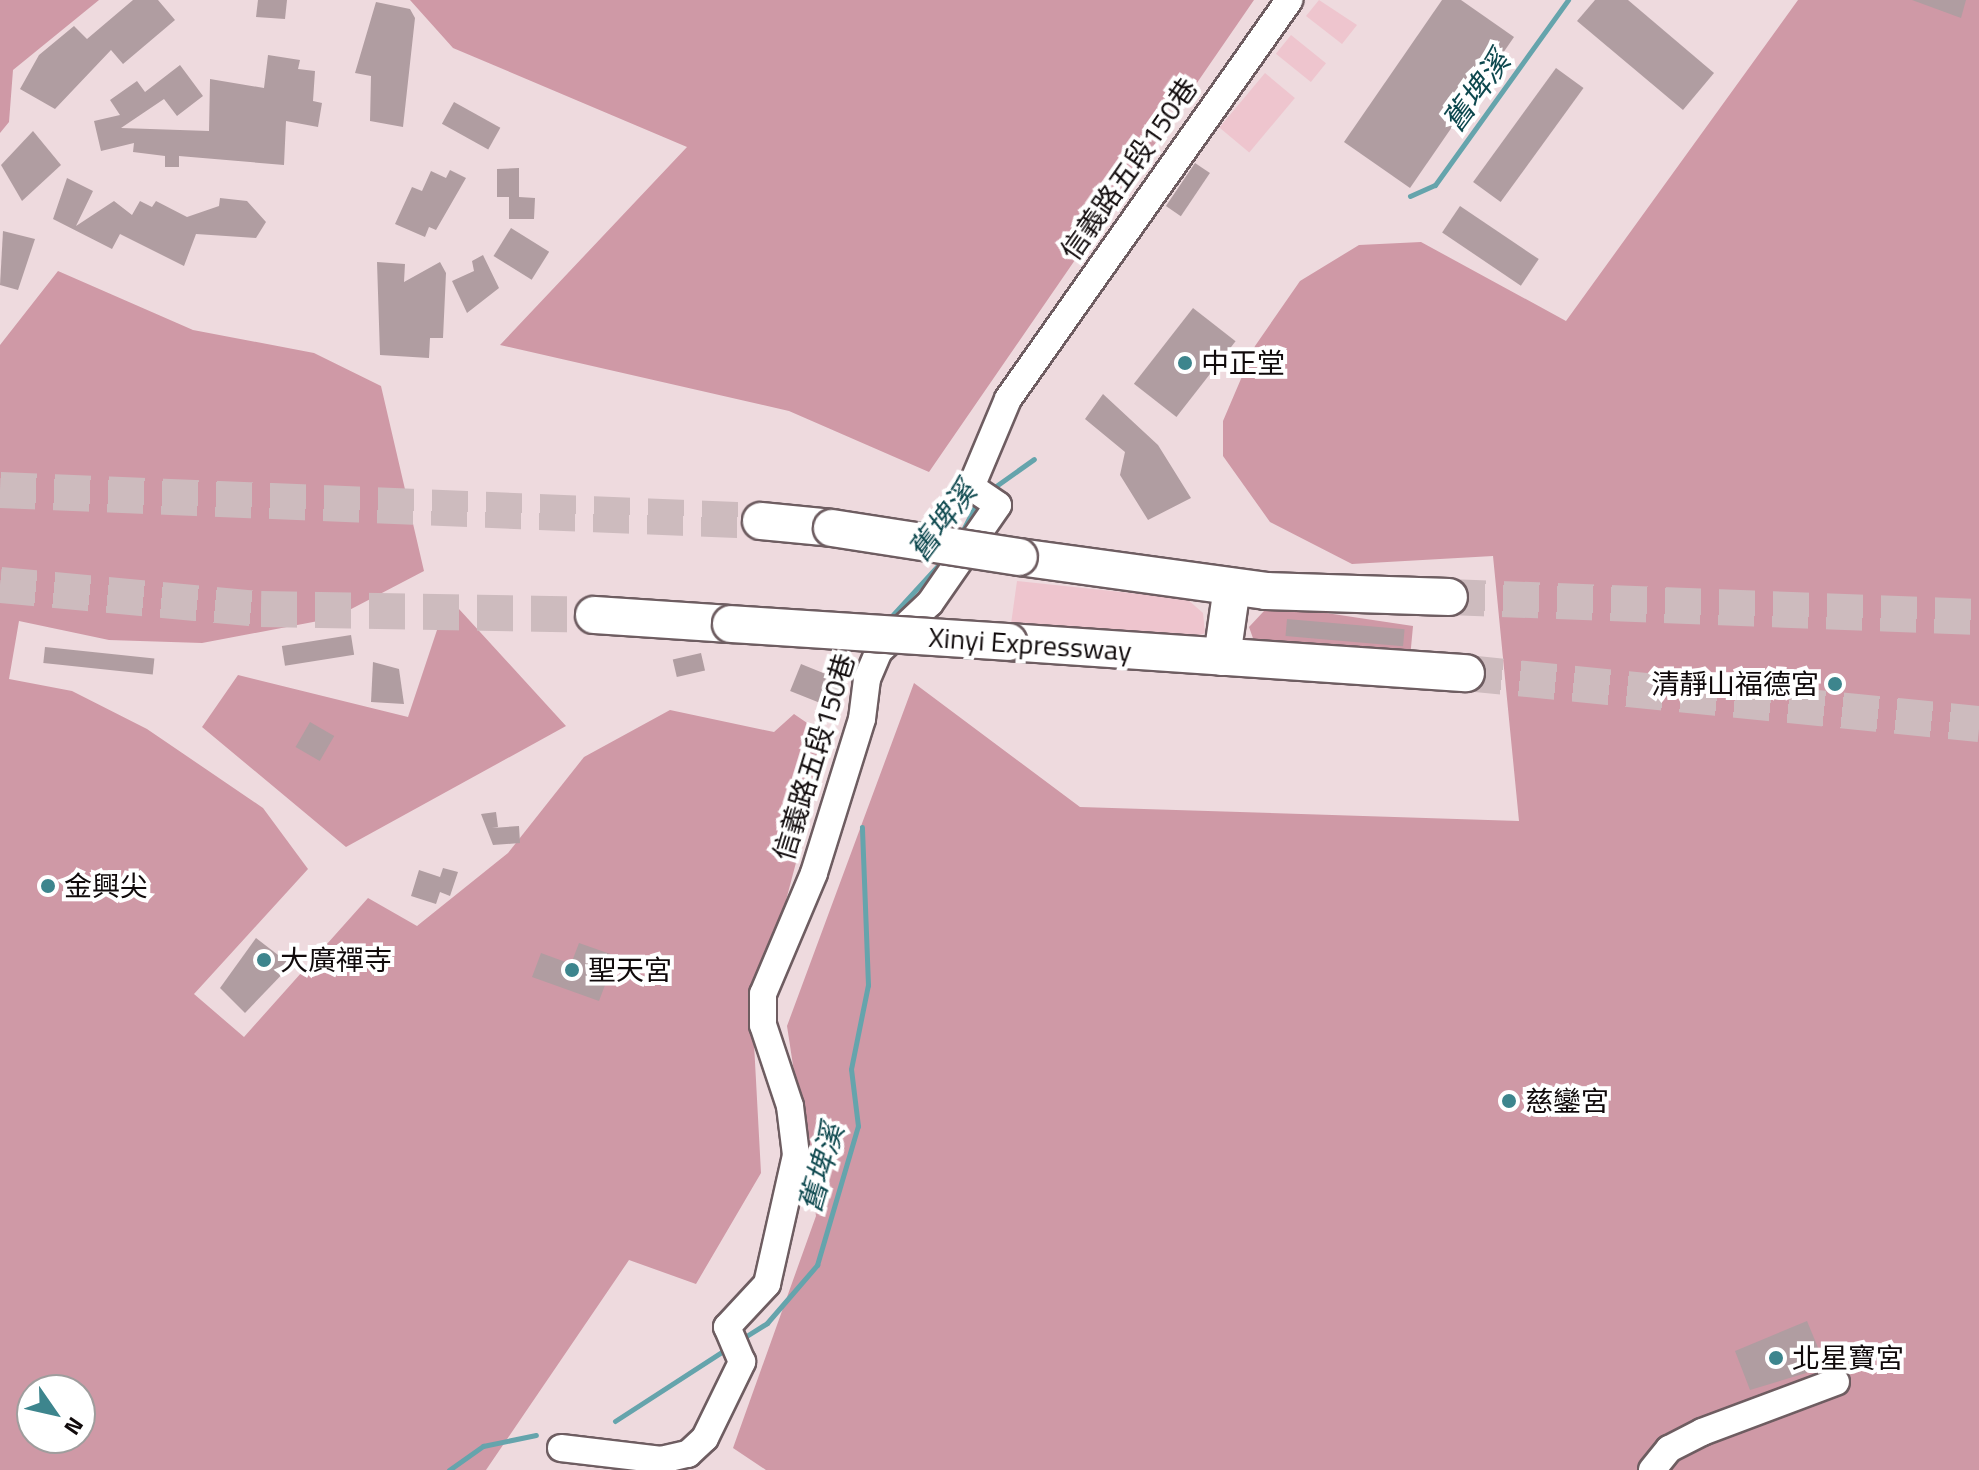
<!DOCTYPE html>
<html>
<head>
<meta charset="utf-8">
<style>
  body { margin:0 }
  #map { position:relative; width:1979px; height:1470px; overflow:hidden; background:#eedade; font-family:"Titillium Web","Noto Sans TC",sans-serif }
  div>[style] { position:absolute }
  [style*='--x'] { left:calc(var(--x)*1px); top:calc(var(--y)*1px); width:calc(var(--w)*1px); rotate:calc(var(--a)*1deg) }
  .green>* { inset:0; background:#eec5ce; transform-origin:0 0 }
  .forest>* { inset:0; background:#cf99a6 }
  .stream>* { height:5px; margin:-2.5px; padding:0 2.5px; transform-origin:2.5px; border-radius:2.5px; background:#65a4ac }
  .building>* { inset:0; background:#b09da1; transform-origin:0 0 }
  .highway-tunnel>* { height:36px; margin-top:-18px; transform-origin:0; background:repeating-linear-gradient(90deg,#cdbbbe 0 36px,transparent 0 54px) }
  .roads { filter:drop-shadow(2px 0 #6e5d61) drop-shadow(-2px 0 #6e5d61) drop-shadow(0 2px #6e5d61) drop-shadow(0 -2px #6e5d61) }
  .minor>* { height:26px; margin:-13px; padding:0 13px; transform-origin:13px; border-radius:13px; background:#fff }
  .highway>* { height:36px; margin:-18px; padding:0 18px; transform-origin:18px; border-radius:18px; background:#fff }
  .bridges { filter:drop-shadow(2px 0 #6e5d61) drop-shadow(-2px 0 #6e5d61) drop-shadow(0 2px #6e5d61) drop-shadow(0 -2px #6e5d61) }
  .highway-bridge>* { height:36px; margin:-18px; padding:0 18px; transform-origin:18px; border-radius:18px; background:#fff }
  .dots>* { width:22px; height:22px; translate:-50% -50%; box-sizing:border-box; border:4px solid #fff; border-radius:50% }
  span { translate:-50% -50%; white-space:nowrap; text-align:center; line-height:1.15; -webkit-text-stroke:8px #fff; paint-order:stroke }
  .street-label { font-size:28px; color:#100a0b }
  .poi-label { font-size:28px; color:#100a0b }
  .left { translate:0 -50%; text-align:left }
  .right { translate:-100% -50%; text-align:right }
  .water-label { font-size:30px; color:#0d484e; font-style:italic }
  .north { position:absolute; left:16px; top:1374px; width:80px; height:80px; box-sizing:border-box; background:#fff; border:2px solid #9f9d9d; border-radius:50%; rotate:124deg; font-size:22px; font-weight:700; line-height:32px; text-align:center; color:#100a0b }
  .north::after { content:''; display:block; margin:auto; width:28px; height:36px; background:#3d858d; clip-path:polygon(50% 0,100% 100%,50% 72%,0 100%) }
</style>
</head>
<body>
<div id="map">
  <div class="green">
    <i style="clip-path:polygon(1319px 0,1357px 25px,1342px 44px,1306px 16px)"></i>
    <i style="left:1291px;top:35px;width:45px;height:24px;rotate:39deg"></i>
    <i style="left:1265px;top:73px;width:39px;height:71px;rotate:40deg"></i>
    <i style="clip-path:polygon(1017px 581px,1187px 599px,1203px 613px,1205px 633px,1175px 644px,1011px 624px)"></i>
  </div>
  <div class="forest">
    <i style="clip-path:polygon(0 0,99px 0,13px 70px,9px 122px,0 133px)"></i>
    <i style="clip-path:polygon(410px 0,1254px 0,929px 472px,789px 411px,500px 345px,687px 147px,453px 48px)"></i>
    <i style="clip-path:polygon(1798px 0,1979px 0,1979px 1470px,766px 1470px,733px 1448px,816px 1216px,787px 1026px,914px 683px,1080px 807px,1519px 821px,1493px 556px,1352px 564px,1270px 522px,1223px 456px,1223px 421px,1255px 346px,1300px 281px,1359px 245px,1421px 242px,1566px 321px)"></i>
    <i style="clip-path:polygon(evenodd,58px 271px,193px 330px,314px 353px,381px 386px,424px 571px,334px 618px,202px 643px,109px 640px,19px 621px,9px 679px,72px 691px,147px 729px,263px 808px,308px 869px,194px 994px,244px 1037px,368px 898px,417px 926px,508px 853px,584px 757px,670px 710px,774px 732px,794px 714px,829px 738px,753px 1025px,761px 1173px,696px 1284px,629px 1260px,486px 1470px,0 1470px,0 345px,58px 271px,32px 1390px,80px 1390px,80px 1438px,32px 1438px,32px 1390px)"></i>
    <i style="clip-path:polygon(448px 597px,566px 726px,346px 847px,202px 727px,238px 675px,408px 717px)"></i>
    <i style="clip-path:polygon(1286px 607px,1413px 626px,1410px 658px,1254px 641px,1249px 627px,1264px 611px)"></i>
  </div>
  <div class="stream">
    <i style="--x:1410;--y:196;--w:27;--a:-24"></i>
    <i style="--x:1435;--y:185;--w:228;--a:-54.3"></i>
    <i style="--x:989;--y:491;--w:55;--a:-35.4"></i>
    <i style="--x:961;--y:534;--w:38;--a:-63"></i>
    <i style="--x:889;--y:619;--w:81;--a:-47.5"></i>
    <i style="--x:740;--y:1340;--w:32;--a:-32"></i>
    <i style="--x:767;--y:1323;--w:77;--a:-49.2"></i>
    <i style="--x:817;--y:1265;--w:145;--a:-73.6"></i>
    <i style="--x:858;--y:1126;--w:57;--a:-97"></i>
    <i style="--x:851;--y:1069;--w:86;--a:-78.6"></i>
    <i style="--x:868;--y:985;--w:158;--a:-92.2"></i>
    <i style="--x:615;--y:1421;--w:135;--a:-32.9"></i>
    <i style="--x:449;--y:1470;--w:42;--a:-35.2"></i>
    <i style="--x:483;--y:1446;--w:54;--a:-11.7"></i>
  </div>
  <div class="building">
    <i style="clip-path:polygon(133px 0,158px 0,175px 20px,123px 64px,111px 50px,55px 109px,20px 89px,39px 55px,74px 26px,87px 39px)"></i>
    <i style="clip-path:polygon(258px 0,287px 0,285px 19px,256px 17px)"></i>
    <i style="clip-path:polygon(1442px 0,1461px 0,1514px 37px,1410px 188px,1344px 142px)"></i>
    <i style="clip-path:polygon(1595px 0,1628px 0,1714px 73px,1683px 110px,1577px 21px)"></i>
    <i style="clip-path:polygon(1912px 0,1966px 0,1961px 18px)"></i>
    <i style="clip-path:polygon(376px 2px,410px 9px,415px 18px,403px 127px,370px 121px,371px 76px,355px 73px)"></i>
    <i style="clip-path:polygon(268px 55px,300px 60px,298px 69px,315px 71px,313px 101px,322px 103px,318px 127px,286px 121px,284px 165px,179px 156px,179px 167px,165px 167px,165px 156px,133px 152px,134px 143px,101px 151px,94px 121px,120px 115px,110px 100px,137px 81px,145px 92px,180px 65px,203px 96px,177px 116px,164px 99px,121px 128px,209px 131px,210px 79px,264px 88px)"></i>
    <i style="left:1556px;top:68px;width:34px;height:141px;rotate:36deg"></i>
    <i style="left:454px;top:102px;width:53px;height:25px;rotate:29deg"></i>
    <i style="clip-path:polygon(33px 131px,61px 165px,22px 201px,1px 165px)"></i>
    <i style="left:1195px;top:163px;width:18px;height:52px;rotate:34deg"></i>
    <i style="clip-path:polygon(519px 168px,519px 197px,535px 198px,534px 219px,509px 219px,509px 197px,497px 197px,497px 169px)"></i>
    <i style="clip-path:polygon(450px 170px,466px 178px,436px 230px,429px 227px,425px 237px,395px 224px,412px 187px,422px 191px,431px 171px,446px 178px)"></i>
    <i style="clip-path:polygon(67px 178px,93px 191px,76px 226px,114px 201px,132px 215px,140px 201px,152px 207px,156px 201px,187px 217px,219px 206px,220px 198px,247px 201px,266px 222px,256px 238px,196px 234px,184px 266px,120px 234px,112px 249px,53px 219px)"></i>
    <i style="left:1460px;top:206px;width:95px;height:32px;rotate:34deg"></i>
    <i style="left:511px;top:228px;width:45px;height:33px;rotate:32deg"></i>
    <i style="clip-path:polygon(3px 231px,35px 239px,18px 290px,0 285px)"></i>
    <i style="clip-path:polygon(483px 255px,499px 288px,467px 313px,452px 281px,474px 271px,472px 261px)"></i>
    <i style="clip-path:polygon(377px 262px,405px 264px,404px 282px,440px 262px,446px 273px,443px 338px,430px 338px,429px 358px,380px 355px)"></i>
    <i style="left:1193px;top:308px;width:54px;height:96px;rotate:38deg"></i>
    <i style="clip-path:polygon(1103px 394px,1158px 445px,1191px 498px,1148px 520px,1120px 475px,1125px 452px,1085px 419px)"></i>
    <i style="left:1287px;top:619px;width:118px;height:17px;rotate:5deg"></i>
    <i style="left:351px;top:635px;width:20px;height:70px;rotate:81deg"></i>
    <i style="left:45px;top:647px;width:110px;height:16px;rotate:6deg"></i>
    <i style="left:701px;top:653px;width:18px;height:29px;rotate:77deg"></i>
    <i style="clip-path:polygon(373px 662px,399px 669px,404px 704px,371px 702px)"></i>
    <i style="left:801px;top:664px;width:50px;height:29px;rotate:22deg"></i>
    <i style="left:310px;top:722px;width:28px;height:29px;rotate:30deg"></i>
    <i style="clip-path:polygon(496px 812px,498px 827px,492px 828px,519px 826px,520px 843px,493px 845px,481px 814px)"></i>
    <i style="clip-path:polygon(443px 868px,458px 872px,450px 896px,440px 892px,436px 904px,411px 896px,419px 870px,440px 877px)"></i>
    <i style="clip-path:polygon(256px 938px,291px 965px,245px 1013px,220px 988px)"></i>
    <i style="clip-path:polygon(579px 943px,616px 956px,599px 1001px,532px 977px,541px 953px,571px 964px)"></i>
    <i style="clip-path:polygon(1807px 1321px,1821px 1355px,1806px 1373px,1750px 1390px,1735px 1351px)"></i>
  </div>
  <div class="highway-tunnel">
    <i style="--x:0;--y:490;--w:762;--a:2.33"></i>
    <i style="--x:0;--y:585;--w:262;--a:5.3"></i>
    <i style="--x:261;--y:609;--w:333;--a:1"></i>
    <i style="--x:1449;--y:597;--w:530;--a:2.16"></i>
    <i style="--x:1466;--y:673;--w:516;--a:5.68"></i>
  </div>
  <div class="roads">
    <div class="minor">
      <i style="--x:561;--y:1448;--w:101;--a:6.8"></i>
      <i style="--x:661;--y:1460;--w:28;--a:-13"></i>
      <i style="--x:688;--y:1454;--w:23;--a:-43"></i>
      <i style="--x:705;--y:1438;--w:85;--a:-64"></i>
      <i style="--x:742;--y:1362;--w:38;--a:-113"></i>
      <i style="--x:727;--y:1327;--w:59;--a:-47.1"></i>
      <i style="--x:767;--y:1284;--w:132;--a:-77.3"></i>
      <i style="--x:796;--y:1155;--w:49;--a:-97"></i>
      <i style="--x:790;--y:1106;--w:85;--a:-108.4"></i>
      <i style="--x:763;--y:1025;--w:31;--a:-90"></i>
      <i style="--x:763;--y:994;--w:131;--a:-67.1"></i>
      <i style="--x:814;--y:873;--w:161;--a:-72.7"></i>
      <i style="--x:862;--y:719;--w:40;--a:-82.9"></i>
      <i style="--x:867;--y:679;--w:30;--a:-67"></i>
      <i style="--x:879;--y:651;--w:70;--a:-43.3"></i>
      <i style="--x:930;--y:603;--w:119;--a:-55.2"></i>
      <i style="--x:998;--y:505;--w:32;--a:-146"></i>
      <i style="--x:971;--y:487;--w:95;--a:-67.2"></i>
      <i style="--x:1008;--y:399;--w:488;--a:-54.8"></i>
      <i style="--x:1652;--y:1470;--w:27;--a:-51"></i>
      <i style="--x:1669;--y:1449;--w:37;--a:-27"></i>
      <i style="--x:1702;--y:1432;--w:143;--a:-20.5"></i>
    </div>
    <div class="highway">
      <i style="--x:761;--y:521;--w:71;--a:5.6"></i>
      <i style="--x:1019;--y:557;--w:249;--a:7.8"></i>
      <i style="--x:1266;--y:591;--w:183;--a:1.9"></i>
      <i style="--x:594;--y:615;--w:137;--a:3.8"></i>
      <i style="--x:1008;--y:642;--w:459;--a:3.9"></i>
      <i style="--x:1222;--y:657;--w:71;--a:-81.9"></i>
    </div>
  </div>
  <div class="bridges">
    <div class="highway-bridge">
      <i style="--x:832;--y:528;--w:189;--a:8.8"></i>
      <i style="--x:731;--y:624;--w:278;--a:3.7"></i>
    </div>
  </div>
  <div class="dots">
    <i style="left:1185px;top:363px;background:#3d858d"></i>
    <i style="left:1835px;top:684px;background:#3d858d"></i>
    <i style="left:48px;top:886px;background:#3d858d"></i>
    <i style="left:264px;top:960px;background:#3d858d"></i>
    <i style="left:572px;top:970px;background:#3d858d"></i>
    <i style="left:1509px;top:1101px;background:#3d858d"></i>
    <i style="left:1776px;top:1358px;background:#3d858d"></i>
  </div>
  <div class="street-label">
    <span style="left:1129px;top:169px;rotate:-55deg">信義路五段150巷</span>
    <span style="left:1030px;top:644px;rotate:4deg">Xinyi Expressway</span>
    <span style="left:814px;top:757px;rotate:-73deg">信義路五段150巷</span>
  </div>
  <div class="poi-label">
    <span class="left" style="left:1201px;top:363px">中正堂</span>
    <span class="right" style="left:1819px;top:684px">清靜山福德宮</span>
    <span class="left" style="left:64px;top:886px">金興尖</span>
    <span class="left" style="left:280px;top:960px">大廣禪寺</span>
    <span class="left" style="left:588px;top:970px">聖天宮</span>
    <span class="left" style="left:1525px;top:1101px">慈鑾宮</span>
    <span class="left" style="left:1792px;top:1358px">北星寶宮</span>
  </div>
  <div class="water-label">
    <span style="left:1476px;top:91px;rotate:-54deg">舊埤溪</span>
    <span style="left:942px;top:521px;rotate:-53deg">舊埤溪</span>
    <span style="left:821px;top:1168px;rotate:-74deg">舊埤溪</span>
  </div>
  <div class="north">N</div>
</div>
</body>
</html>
